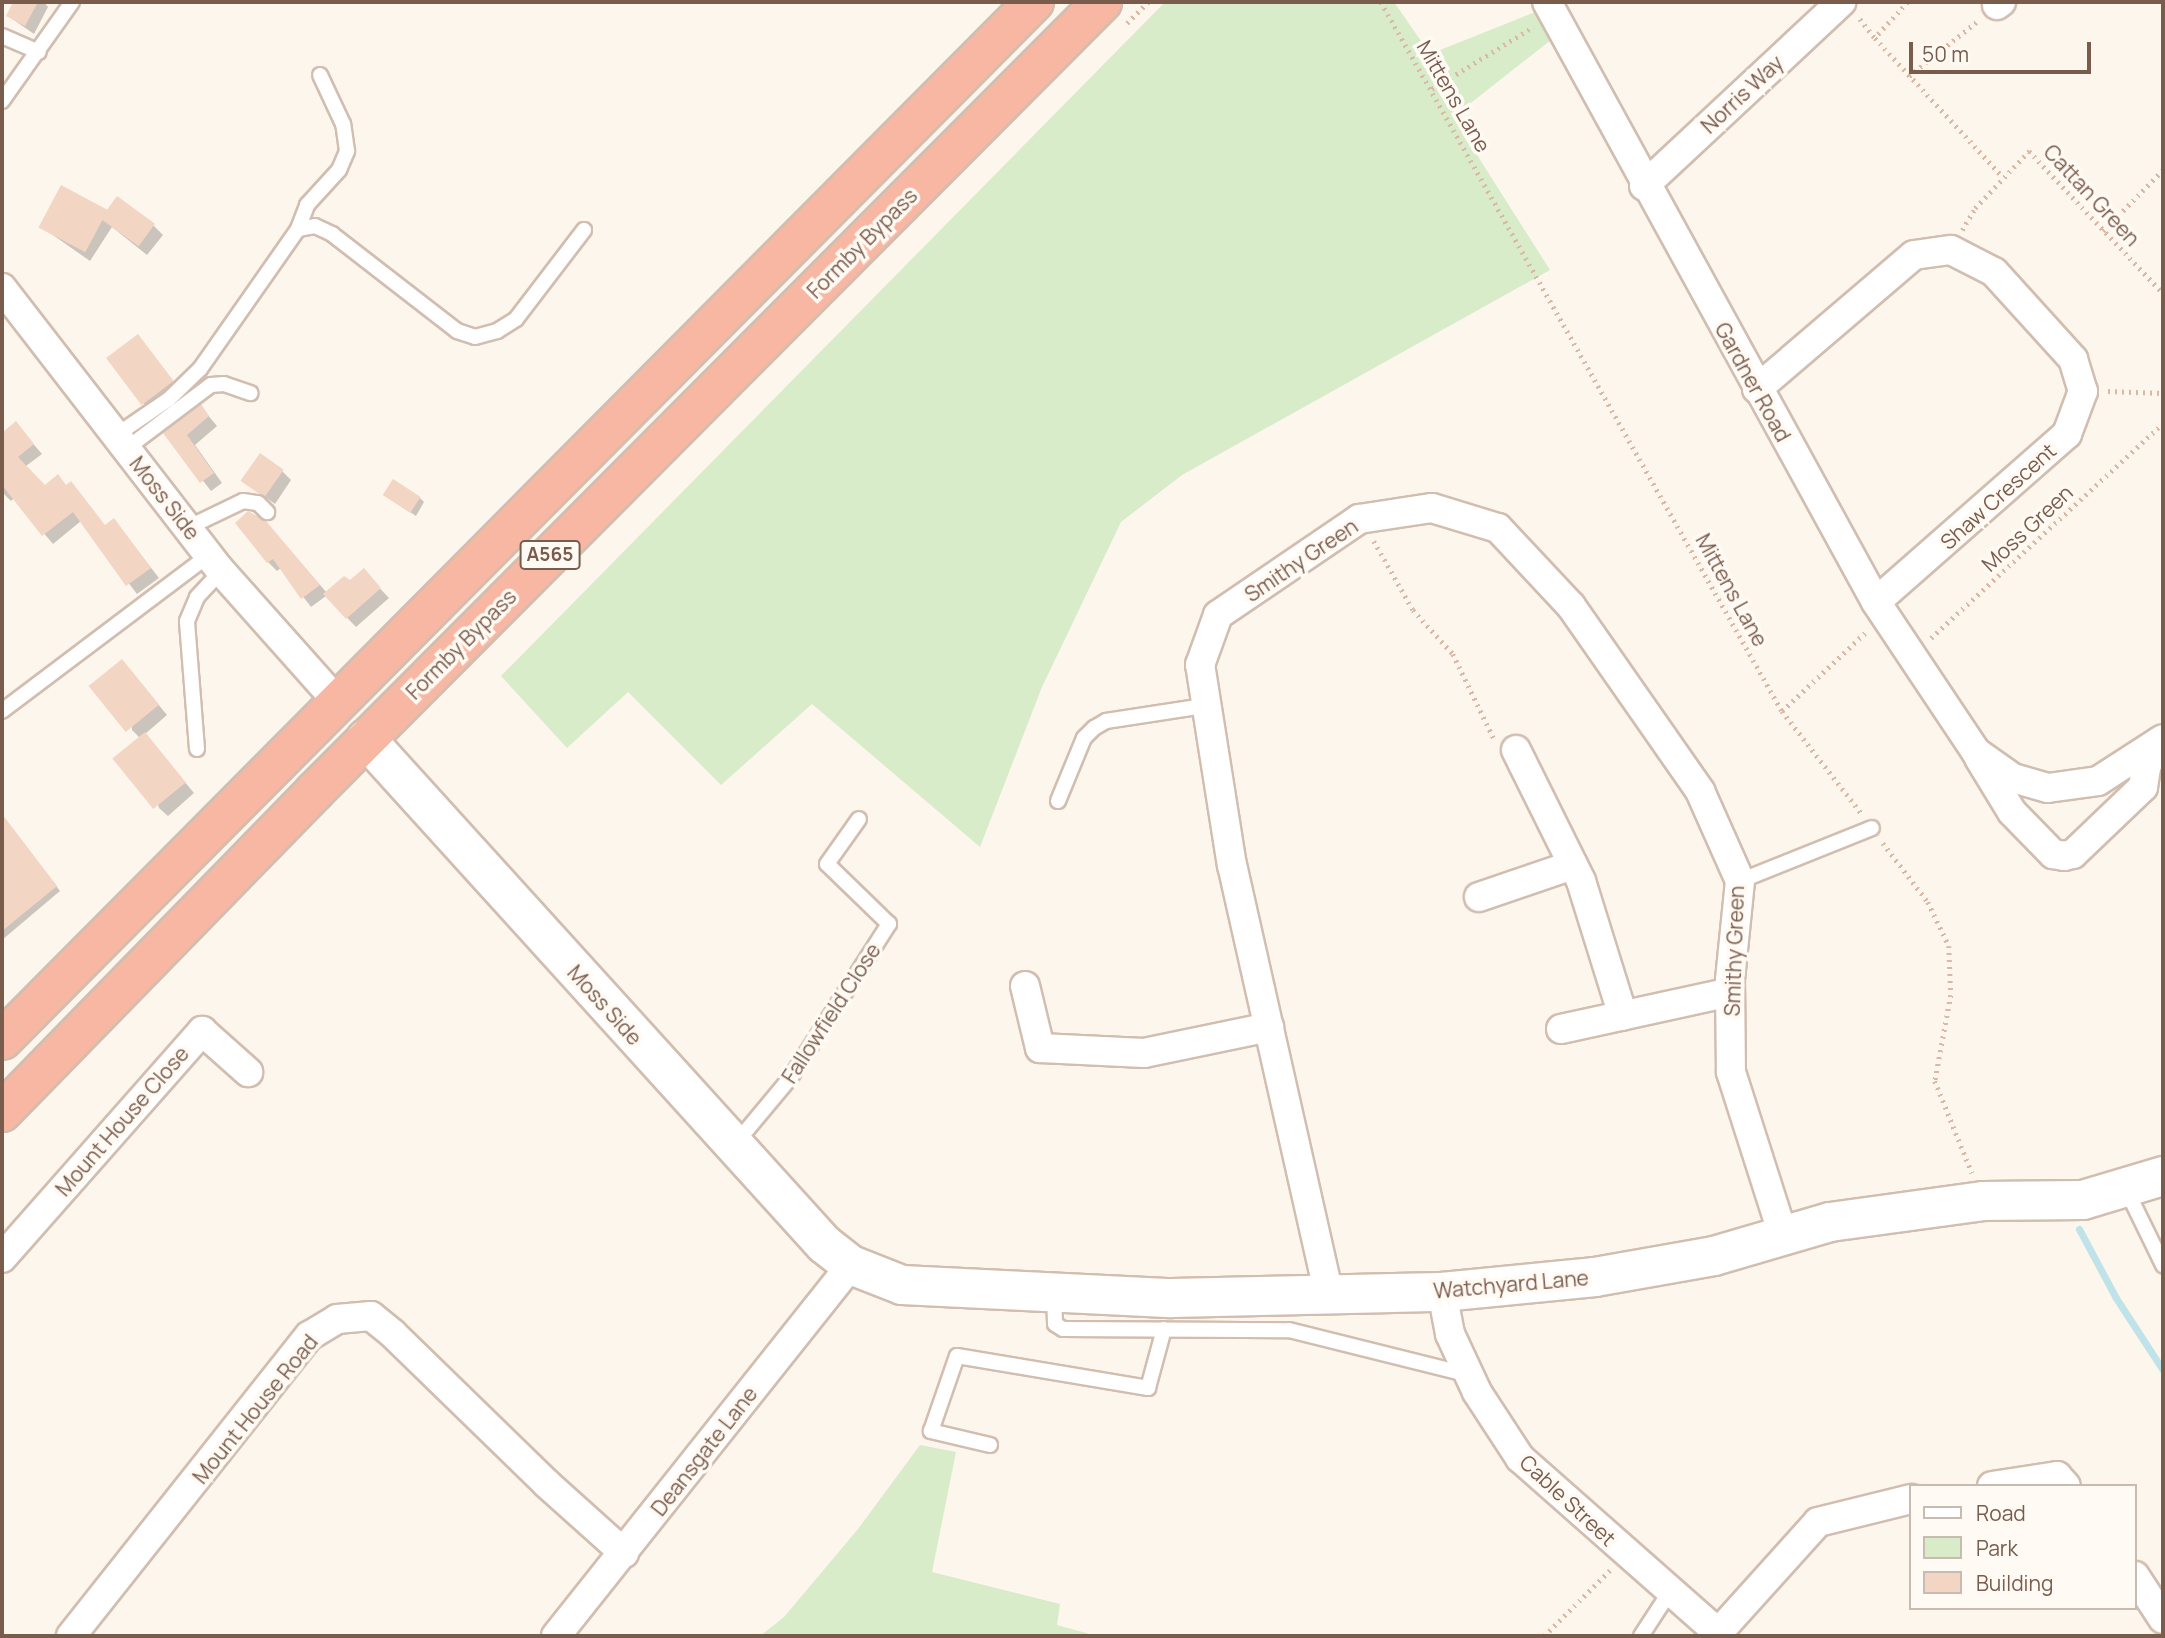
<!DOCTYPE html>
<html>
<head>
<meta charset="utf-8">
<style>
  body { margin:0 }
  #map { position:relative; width:2165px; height:1638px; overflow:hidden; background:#fdf6ec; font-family:Manrope,sans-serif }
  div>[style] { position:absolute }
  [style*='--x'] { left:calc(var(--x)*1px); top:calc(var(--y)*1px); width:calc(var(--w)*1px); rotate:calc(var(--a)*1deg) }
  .green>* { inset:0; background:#d8ecc9 }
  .shadow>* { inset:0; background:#0003 }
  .stream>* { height:7px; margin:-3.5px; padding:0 3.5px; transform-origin:3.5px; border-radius:3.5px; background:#bfe3e8 }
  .building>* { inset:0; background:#f3d5c3; transform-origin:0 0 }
  .path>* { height:4.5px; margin-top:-2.25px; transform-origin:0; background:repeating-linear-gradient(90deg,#d9b8a5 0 2px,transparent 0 7px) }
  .roads { filter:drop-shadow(2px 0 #d1beb0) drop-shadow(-2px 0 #d1beb0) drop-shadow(0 2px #d1beb0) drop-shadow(0 -2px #d1beb0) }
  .lane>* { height:14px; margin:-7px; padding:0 7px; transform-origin:7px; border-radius:7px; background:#fff }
  .street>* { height:28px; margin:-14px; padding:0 14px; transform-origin:14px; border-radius:14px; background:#fff }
  .secondary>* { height:38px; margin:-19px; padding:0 19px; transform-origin:19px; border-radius:19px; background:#fff }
  .highway>* { height:38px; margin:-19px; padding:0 19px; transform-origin:19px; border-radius:19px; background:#f7b7a3 }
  span { translate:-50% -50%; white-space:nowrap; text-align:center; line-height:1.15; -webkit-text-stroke:7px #fffaf3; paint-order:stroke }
  .shield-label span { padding:2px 5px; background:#fffaf3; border:2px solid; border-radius:5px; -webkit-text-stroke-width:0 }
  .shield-label { font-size:19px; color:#7a5c4d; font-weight:700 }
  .street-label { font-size:21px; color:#7a5c4d }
  .frame { position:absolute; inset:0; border:4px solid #7a5c4d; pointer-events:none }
  .legend { position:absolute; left:1909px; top:1484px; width:228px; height:126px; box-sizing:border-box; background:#fffaf3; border:2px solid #cabbb1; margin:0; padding:9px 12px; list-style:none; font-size:21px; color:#7a5c4d }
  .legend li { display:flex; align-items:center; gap:14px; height:35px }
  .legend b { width:35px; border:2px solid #cabbb1 }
  .scale { position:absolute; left:1909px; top:42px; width:182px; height:32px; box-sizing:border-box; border:4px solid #7a5c4d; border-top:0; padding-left:9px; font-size:21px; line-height:24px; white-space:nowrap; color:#7a5c4d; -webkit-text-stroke:5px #fffaf3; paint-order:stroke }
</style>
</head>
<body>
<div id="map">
  <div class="green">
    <i style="clip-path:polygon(1165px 2px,1394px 2px,1430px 54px,1543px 9px,1556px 36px,1453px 117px,1550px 270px,1182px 475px,1121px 522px,1042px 687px,980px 847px,812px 704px,721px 785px,628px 692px,567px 748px,501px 676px)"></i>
    <i style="clip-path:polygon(920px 1445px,956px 1452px,932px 1572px,1060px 1604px,1057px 1625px,1097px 1636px,760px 1636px,784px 1617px,858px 1529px)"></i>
  </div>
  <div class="shadow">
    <i style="clip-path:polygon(15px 2px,44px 2px,48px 7px,34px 34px,8px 16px)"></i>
    <i style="clip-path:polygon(107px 212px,154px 226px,163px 235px,147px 255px,112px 227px,90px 261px,40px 226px)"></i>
    <i style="clip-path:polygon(138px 336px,181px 391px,153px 413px,144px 404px)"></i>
    <i style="clip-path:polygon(201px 407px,217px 426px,195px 445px,222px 483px,211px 491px,166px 433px)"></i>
    <i style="clip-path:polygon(16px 424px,42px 454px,26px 466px,45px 487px,106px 526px,114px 520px,159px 578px,137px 594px,81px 521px,53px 544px,14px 498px,11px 501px,2px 492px,2px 435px)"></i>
    <i style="clip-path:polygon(282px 471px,291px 480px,275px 504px,243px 481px)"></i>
    <i style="clip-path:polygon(385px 495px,420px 498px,424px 502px,416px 516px)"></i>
    <i style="clip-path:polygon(275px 533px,327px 593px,372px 580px,389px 598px,356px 627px,326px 596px,311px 607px,281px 568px,277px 571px,268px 562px)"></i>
    <i style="clip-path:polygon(131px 671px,167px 715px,145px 734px,194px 793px,168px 816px,159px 808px,140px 738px,132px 730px)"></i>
    <i style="clip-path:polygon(2px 815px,60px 891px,2px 940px)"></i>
  </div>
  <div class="stream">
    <i style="--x:2079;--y:1229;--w:78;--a:61.8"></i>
    <i style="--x:2116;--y:1298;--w:86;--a:56.9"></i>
  </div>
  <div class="building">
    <i style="clip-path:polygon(13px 2px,38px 2px,25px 26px,6px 16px)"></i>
    <i style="left:61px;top:185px;width:53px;height:48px;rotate:28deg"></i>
    <i style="left:117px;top:196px;width:47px;height:28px;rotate:36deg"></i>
    <i style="left:138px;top:334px;width:59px;height:40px;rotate:53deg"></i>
    <i style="clip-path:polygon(201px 404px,209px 416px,187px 435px,214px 473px,200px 483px,163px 433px)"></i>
    <i style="clip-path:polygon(16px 421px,34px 444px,18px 457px,45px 485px,58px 474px,66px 485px,71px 481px,105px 525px,114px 518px,151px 568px,126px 586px,73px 512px,42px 536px,2px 485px,2px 433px)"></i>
    <i style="left:260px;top:453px;width:29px;height:34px;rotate:35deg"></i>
    <i style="left:393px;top:479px;width:33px;height:19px;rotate:33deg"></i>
    <i style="clip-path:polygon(248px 511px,266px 521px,320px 585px,301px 599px,273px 559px,267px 563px,235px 523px)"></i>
    <i style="clip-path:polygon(364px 568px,381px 588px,346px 619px,323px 594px,344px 576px,350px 580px)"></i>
    <i style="left:122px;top:659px;width:59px;height:43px;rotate:51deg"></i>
    <i style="left:145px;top:732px;width:65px;height:42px;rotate:51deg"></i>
    <i style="clip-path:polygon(2px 814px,57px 886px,2px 931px)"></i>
  </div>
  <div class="path">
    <i style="--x:1381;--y:2;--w:815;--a:60.51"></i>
    <i style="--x:1782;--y:711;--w:129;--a:52.2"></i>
    <i style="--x:1908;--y:2;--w:49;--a:132.5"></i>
    <i style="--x:1875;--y:38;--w:189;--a:47.4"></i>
    <i style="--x:1860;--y:19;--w:24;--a:52"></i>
    <i style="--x:1127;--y:23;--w:30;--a:-45"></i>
    <i style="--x:1909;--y:76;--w:90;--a:-38.7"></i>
    <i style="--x:1432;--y:89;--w:119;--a:-31.5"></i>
    <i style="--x:1962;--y:230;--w:26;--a:-59"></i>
    <i style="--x:1975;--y:208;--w:79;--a:-46.5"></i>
    <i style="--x:2029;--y:151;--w:195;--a:46.7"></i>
    <i style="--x:2103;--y:231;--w:86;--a:-45.5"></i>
    <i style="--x:2108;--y:391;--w:55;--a:2.1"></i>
    <i style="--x:1374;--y:541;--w:79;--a:60.5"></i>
    <i style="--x:1413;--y:610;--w:59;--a:47.7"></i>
    <i style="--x:1453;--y:654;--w:94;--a:64.2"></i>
    <i style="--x:1931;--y:638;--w:316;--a:-42.8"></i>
    <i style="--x:1782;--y:711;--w:114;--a:-43.2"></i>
    <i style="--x:1883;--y:843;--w:74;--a:52.7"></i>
    <i style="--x:1928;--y:902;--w:49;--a:64.5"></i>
    <i style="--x:1949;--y:946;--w:49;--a:87.7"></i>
    <i style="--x:1951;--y:995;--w:87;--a:100.5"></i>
    <i style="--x:1935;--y:1081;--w:99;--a:68.1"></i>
    <i style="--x:1544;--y:1636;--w:93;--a:-45"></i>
  </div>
  <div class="roads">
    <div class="lane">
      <i style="--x:2;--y:36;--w:40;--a:23.4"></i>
      <i style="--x:2;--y:101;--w:121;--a:-54.7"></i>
      <i style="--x:298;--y:229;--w:26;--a:-69"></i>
      <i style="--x:307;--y:205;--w:47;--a:-47.6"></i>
      <i style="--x:339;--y:170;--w:21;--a:-67"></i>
      <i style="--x:347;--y:151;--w:27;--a:-98"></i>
      <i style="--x:343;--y:124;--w:54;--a:-115.1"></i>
      <i style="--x:115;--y:436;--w:65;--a:-34.4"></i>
      <i style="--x:169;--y:399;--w:43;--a:-44.1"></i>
      <i style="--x:200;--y:369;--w:171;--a:-55"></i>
      <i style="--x:298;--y:229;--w:17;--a:-10"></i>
      <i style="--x:315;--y:226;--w:19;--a:25"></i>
      <i style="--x:332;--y:234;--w:158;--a:37.8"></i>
      <i style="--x:457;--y:331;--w:19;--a:18"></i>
      <i style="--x:475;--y:337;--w:23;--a:-15"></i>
      <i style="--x:497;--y:331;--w:22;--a:-32"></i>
      <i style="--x:516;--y:319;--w:112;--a:-52.6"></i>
      <i style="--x:126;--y:449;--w:106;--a:-37"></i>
      <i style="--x:211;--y:385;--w:13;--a:-4"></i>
      <i style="--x:224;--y:384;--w:28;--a:19"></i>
      <i style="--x:187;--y:528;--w:62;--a:-25.7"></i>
      <i style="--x:243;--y:501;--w:15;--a:8"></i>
      <i style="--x:258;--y:503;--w:13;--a:45"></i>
      <i style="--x:2;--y:711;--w:259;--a:-37"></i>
      <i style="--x:197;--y:749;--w:128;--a:-94.5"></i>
      <i style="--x:187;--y:621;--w:26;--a:-67"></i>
      <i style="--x:197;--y:597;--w:35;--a:-47"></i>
      <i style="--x:1058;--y:801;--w:68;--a:-67.6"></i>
      <i style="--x:1084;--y:738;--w:14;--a:-45"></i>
      <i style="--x:1094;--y:728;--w:14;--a:-30"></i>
      <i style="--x:1106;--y:721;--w:99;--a:-8.7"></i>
      <i style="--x:1740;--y:881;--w:142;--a:-21.9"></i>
      <i style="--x:736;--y:1143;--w:86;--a:-50.2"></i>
      <i style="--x:791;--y:1077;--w:182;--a:-57.4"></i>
      <i style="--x:889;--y:924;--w:86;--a:-135.9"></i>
      <i style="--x:827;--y:864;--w:55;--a:-54.6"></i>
      <i style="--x:2126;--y:1189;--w:85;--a:64"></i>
      <i style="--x:1054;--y:1294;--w:30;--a:88"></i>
      <i style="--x:1055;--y:1324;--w:9;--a:32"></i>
      <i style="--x:1063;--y:1329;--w:226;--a:0.3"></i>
      <i style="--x:1289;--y:1330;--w:186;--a:14"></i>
      <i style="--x:990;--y:1445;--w:61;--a:-166.7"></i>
      <i style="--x:931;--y:1431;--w:79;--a:-70.9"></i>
      <i style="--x:957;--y:1356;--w:194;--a:9.5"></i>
      <i style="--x:1148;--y:1388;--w:61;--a:-74.8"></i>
      <i style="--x:1641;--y:1636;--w:51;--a:-56.9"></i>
    </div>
    <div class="street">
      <i style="--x:1547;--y:2;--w:684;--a:61.26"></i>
      <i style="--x:1876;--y:602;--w:180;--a:56.3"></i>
      <i style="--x:1976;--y:752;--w:45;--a:35.1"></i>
      <i style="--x:2013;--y:778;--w:36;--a:16"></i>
      <i style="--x:2048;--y:788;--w:50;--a:-8"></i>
      <i style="--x:2098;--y:781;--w:77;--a:-32.9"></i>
      <i style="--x:1997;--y:5;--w:5;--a:-37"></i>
      <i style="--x:1644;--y:186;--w:270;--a:-43"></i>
      <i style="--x:2;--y:288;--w:358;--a:52.3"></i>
      <i style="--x:221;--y:571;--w:174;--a:48.3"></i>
      <i style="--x:1757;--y:389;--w:206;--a:-40.5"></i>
      <i style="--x:1914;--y:255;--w:37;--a:-8"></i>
      <i style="--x:1951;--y:250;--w:48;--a:27.1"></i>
      <i style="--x:1994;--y:272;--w:118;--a:47.8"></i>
      <i style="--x:2073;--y:359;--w:34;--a:73"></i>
      <i style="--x:2083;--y:391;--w:46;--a:110.4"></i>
      <i style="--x:2067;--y:434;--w:254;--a:138.7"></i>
      <i style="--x:1516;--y:750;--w:146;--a:63.6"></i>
      <i style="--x:1581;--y:881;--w:141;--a:72.7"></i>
      <i style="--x:1979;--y:758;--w:63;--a:58.6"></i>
      <i style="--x:2012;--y:812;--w:59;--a:45.7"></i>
      <i style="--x:2053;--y:854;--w:11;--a:10"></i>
      <i style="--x:2064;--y:856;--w:9;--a:-13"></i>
      <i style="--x:2073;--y:854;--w:97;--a:-43.7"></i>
      <i style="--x:2143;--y:787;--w:20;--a:-81"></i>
      <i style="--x:2146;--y:767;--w:28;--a:-63"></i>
      <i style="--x:1479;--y:897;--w:99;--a:-18.8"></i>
      <i style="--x:1025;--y:986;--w:64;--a:76.4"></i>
      <i style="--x:1040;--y:1048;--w:104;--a:2.8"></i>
      <i style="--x:1144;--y:1053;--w:128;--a:-11.7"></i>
      <i style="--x:1561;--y:1029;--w:173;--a:-12.3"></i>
      <i style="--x:2;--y:1258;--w:303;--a:-48.6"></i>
      <i style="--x:202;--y:1031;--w:62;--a:41.7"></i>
      <i style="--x:1442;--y:1292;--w:43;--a:79.2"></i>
      <i style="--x:1450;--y:1334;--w:64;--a:65"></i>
      <i style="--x:1477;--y:1392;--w:79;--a:56.9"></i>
      <i style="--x:1520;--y:1458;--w:269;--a:41.4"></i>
      <i style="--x:1329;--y:1295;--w:440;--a:-102.7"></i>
      <i style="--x:1232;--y:866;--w:204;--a:-99"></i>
      <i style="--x:1200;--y:665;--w:53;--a:-70.2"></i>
      <i style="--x:1218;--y:615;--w:171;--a:-34.2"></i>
      <i style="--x:1359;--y:519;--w:74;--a:-8.6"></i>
      <i style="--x:1432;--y:508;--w:69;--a:16.9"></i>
      <i style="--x:1498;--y:528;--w:107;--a:46.9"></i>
      <i style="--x:1571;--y:606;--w:226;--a:55.1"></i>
      <i style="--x:1700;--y:791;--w:98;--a:66"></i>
      <i style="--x:1740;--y:881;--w:100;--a:95.8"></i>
      <i style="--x:1730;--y:980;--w:92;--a:89.4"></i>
      <i style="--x:1731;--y:1072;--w:171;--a:72.3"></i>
      <i style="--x:1992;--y:1486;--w:66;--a:-8.7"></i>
      <i style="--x:2057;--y:1476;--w:13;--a:48"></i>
      <i style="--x:2135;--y:1576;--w:51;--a:56.9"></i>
      <i style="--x:1718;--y:1633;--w:149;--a:-48"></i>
      <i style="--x:1818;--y:1522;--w:96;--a:-13.9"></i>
      <i style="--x:71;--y:1636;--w:383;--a:-51.6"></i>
      <i style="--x:309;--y:1336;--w:33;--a:-31"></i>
      <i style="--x:337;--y:1319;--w:34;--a:-5"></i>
      <i style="--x:371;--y:1316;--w:28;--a:39"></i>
      <i style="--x:393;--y:1334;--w:214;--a:44.2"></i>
      <i style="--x:546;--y:1483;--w:105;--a:41.9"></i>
      <i style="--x:556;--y:1636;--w:474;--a:-51.5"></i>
    </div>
    <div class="secondary">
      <i style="--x:366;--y:739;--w:682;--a:47.79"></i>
      <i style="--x:824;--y:1244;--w:34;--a:38"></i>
      <i style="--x:851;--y:1265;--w:55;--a:21.4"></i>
      <i style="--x:902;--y:1285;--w:270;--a:2.8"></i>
      <i style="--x:1172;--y:1298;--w:270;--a:-1.3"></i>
      <i style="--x:1442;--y:1292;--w:154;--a:-5.6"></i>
      <i style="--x:1595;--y:1277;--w:121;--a:-10"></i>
      <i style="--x:1714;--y:1256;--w:121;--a:-16.3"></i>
      <i style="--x:1830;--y:1222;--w:154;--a:-7.8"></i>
      <i style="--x:1983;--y:1201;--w:100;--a:-0.6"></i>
      <i style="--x:2083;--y:1200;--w:84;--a:-16.7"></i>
    </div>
    <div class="highway">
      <i style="--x:2;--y:1040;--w:1464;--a:-45.17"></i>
      <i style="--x:2;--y:1112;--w:447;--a:-45.7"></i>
      <i style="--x:314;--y:792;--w:1116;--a:-45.07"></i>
    </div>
  </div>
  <div class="shield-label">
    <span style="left:550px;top:555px">A565</span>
  </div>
  <div class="street-label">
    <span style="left:1742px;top:94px;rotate:-43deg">Norris Way</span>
    <span style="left:1454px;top:96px;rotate:60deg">Mittens Lane</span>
    <span style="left:2092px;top:195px;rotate:47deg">Cattan Green</span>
    <span style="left:862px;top:243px;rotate:-45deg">Formby Bypass</span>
    <span style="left:1753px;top:382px;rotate:61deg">Gardner Road</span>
    <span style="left:1998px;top:496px;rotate:-42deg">Shaw Crescent</span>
    <span style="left:165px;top:498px;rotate:52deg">Moss Side</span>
    <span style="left:2027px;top:528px;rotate:-43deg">Moss Green</span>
    <span style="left:1301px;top:560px;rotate:-34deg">Smithy Green</span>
    <span style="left:1732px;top:590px;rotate:61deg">Mittens Lane</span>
    <span style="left:461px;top:644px;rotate:-45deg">Formby Bypass</span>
    <span style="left:1734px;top:951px;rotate:-88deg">Smithy Green</span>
    <span style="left:605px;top:1005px;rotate:48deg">Moss Side</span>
    <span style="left:831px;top:1013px;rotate:-57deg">Fallowfield Close</span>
    <span style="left:122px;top:1121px;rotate:-49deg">Mount House Close</span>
    <span style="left:1511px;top:1284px;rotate:-5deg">Watchyard Lane</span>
    <span style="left:255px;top:1409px;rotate:-51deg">Mount House Road</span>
    <span style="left:704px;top:1451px;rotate:-52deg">Deansgate Lane</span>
    <span style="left:1568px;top:1500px;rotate:43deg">Cable Street</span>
  </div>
  <div class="frame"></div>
  <ul class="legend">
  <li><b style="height:9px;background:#fff"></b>Road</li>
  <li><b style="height:19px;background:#d8ecc9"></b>Park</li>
  <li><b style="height:19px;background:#f3d5c3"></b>Building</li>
  </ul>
  <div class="scale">50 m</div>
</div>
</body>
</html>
